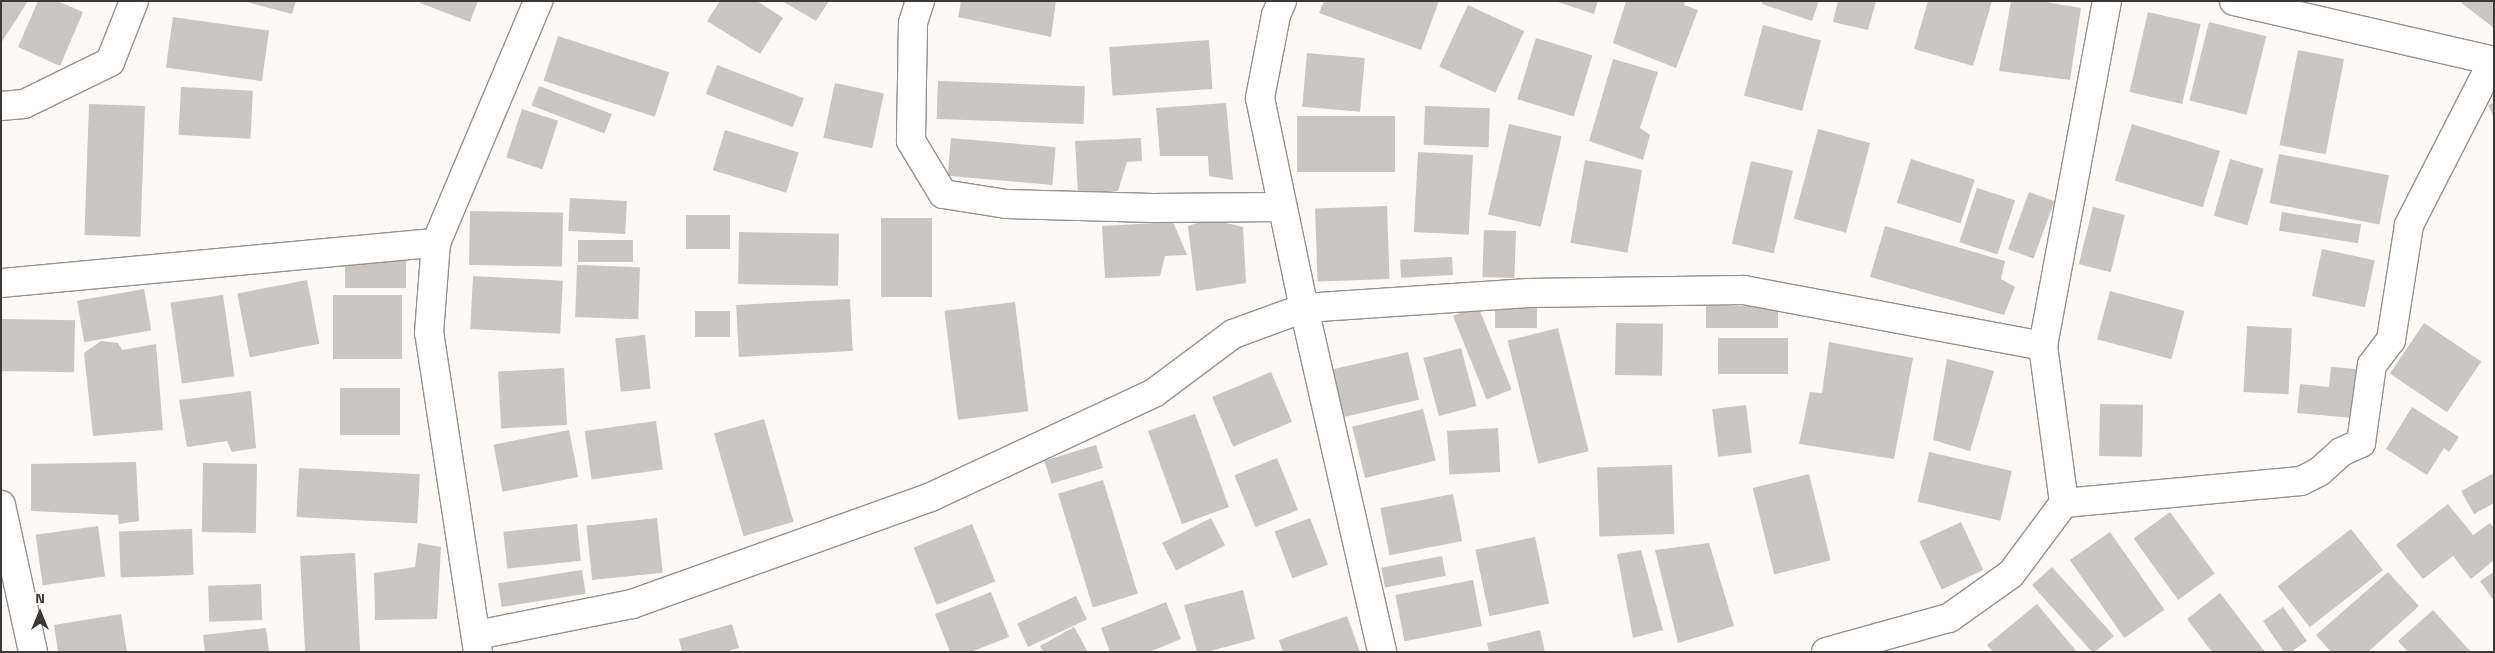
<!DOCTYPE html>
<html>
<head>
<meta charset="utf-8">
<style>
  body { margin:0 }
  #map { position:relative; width:2495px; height:653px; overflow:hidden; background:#fcf9f6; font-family:"Titillium Web",sans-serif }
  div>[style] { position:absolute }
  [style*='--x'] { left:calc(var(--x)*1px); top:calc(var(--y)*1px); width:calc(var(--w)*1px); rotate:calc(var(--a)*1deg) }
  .building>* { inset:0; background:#c9c6c3; transform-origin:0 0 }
  .roads { filter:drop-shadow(1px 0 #959390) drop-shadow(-1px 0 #959390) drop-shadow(0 1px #959390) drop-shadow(0 -1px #959390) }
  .minor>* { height:28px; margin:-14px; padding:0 14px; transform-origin:14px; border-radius:14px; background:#fff }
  span { translate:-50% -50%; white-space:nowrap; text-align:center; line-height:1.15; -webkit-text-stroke:4px #fcf9f6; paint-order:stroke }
  .frame { position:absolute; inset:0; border:2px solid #3b3a39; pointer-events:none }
  .north { position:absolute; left:15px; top:588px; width:50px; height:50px; -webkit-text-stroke:4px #fcf9f6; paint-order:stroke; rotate:0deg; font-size:14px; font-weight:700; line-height:20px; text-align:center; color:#3b3a39 }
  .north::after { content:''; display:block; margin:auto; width:18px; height:22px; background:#3b3a39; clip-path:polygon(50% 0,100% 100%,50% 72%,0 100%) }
</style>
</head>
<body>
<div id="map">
  <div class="building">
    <i style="clip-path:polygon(1px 1px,28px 1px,1px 43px)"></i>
    <i style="clip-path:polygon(38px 1px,57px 1px,83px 12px,60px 66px,18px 47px)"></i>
    <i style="clip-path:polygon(243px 1px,296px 1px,292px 14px)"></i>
    <i style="clip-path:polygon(421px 1px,478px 1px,470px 22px,420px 3px)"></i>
    <i style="clip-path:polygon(720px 1px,757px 1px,783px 18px,760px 54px,707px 21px)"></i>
    <i style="clip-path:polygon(782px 1px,829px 1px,816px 21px)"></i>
    <i style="clip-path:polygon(961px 1px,1056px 1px,1051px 37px,958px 17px)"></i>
    <i style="clip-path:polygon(1324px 1px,1439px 1px,1421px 50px,1319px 13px)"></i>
    <i style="clip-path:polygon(1555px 1px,1598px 1px,1594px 14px)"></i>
    <i style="clip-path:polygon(1626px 1px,1685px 1px,1684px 5px,1698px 10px,1676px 68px,1613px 43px)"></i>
    <i style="clip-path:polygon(1763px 1px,1819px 1px,1812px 21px,1762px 4px)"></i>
    <i style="clip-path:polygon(1838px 1px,1876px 1px,1868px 30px,1833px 22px)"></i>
    <i style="clip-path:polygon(1928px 1px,1992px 1px,1973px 66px,1914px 49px)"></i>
    <i style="clip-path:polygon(2011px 1px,2040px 1px,2081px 8px,2070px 80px,1999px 71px)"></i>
    <i style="clip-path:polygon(2459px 1px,2494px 1px,2494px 28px)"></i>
    <i style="left:1468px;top:5px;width:62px;height:68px;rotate:25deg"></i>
    <i style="left:2148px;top:12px;width:54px;height:82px;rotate:13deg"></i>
    <i style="left:173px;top:17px;width:97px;height:51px;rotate:8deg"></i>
    <i style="left:2209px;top:22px;width:59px;height:81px;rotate:14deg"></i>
    <i style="left:1763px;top:25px;width:60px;height:73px;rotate:15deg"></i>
    <i style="left:558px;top:36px;width:117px;height:47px;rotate:18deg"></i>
    <i style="left:1536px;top:38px;width:59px;height:64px;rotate:17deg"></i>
    <i style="left:1209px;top:40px;width:49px;height:100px;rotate:86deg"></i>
    <i style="left:2298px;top:50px;width:47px;height:97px;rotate:11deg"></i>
    <i style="left:1307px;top:53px;width:58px;height:54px;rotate:5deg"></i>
    <i style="clip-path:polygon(1613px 59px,1658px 72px,1640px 128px,1650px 135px,1643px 160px,1589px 141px)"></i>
    <i style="left:717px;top:65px;width:93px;height:31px;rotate:21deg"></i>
    <i style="left:938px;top:81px;width:147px;height:38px;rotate:2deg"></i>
    <i style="left:835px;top:83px;width:50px;height:56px;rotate:12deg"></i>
    <i style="left:539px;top:86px;width:78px;height:21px;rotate:21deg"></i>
    <i style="left:181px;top:87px;width:72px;height:48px;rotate:3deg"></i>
    <i style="clip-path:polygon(2494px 102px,2494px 118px,2488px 105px)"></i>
    <i style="clip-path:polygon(1226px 103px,1233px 180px,1209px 176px,1208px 156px,1160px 156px,1156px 108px)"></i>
    <i style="left:89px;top:104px;width:56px;height:131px;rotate:2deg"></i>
    <i style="left:1425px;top:106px;width:65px;height:39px;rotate:2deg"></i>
    <i style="left:522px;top:109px;width:38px;height:51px;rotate:18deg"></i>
    <i style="left:1395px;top:116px;width:56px;height:98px;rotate:90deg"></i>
    <i style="left:1509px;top:124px;width:54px;height:93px;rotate:13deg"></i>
    <i style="left:2132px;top:124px;width:92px;height:59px;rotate:17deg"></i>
    <i style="left:1818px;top:129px;width:54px;height:93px;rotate:15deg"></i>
    <i style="left:725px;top:130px;width:77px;height:42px;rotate:17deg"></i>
    <i style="left:951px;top:138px;width:105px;height:38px;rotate:5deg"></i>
    <i style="clip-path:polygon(1141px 138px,1142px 161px,1127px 162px,1118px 191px,1078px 193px,1075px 141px)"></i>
    <i style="left:1418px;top:152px;width:55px;height:80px;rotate:3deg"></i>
    <i style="left:2279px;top:154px;width:112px;height:50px;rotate:11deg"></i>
    <i style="left:1911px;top:159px;width:67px;height:46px;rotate:18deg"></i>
    <i style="left:2230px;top:159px;width:35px;height:59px;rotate:16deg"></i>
    <i style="left:1585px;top:160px;width:58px;height:84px;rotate:10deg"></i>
    <i style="left:1751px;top:161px;width:43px;height:85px;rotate:13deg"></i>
    <i style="left:1977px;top:188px;width:40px;height:57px;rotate:18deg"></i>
    <i style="left:2029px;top:192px;width:27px;height:61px;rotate:20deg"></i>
    <i style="left:570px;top:198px;width:57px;height:33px;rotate:3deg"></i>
    <i style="left:1387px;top:206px;width:73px;height:72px;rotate:88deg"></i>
    <i style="left:2093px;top:207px;width:33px;height:59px;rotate:14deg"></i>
    <i style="left:470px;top:211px;width:93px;height:54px;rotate:1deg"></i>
    <i style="left:2282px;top:212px;width:80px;height:19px;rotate:9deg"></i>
    <i style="left:686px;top:215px;width:44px;height:34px"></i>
    <i style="left:881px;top:218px;width:51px;height:79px"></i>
    <i style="clip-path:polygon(1209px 219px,1243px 227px,1246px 283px,1196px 291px,1188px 226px)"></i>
    <i style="clip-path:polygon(1173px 222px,1187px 255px,1165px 256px,1160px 276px,1105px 278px,1102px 226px)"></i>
    <i style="clip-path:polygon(1885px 226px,2005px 261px,2001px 279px,2015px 287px,2004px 315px,1870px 277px)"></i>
    <i style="left:1484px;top:230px;width:32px;height:47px;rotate:2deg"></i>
    <i style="left:739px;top:232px;width:100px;height:52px;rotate:1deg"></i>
    <i style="left:578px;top:240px;width:55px;height:22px"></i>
    <i style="left:2322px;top:249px;width:54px;height:48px;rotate:12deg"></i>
    <i style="left:1452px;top:257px;width:18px;height:52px;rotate:87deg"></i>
    <i style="left:345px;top:260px;width:61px;height:28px"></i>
    <i style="left:577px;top:265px;width:63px;height:52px;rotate:2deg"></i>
    <i style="left:473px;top:276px;width:90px;height:53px;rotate:3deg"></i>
    <i style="left:307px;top:280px;width:65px;height:71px;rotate:79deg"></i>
    <i style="left:144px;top:289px;width:42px;height:68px;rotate:80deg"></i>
    <i style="left:2110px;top:291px;width:77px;height:50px;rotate:15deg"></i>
    <i style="left:223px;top:295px;width:82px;height:53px;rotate:82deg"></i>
    <i style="left:333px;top:295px;width:69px;height:64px"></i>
    <i style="left:850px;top:299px;width:52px;height:114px;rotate:87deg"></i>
    <i style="left:1015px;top:302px;width:110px;height:71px;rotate:83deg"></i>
    <i style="left:1495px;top:305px;width:42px;height:23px"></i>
    <i style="left:1478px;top:306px;width:90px;height:27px;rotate:68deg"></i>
    <i style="left:1706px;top:306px;width:72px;height:22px"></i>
    <i style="left:695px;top:311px;width:35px;height:26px"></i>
    <i style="left:1px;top:319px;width:74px;height:52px;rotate:1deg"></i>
    <i style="left:1616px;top:323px;width:47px;height:52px;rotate:1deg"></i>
    <i style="left:2424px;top:323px;width:69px;height:61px;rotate:34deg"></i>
    <i style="left:2247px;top:326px;width:45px;height:66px;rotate:3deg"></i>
    <i style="left:1558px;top:328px;width:127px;height:52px;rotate:76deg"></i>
    <i style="left:645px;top:335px;width:54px;height:30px;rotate:84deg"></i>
    <i style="left:1718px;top:338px;width:70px;height:36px"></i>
    <i style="clip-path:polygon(101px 341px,118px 343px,122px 350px,156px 344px,163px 430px,93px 436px,84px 353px)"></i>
    <i style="clip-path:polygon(1829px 342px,1913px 358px,1894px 459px,1799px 444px,1810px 392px,1822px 393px)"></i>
    <i style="left:1461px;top:348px;width:60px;height:39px;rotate:75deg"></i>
    <i style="left:1408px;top:352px;width:49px;height:77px;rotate:77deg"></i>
    <i style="clip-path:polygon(1947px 359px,1994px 371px,1970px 451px,1933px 440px)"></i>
    <i style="clip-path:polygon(2331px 367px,2357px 369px,2353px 418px,2297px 413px,2300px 384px,2329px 387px)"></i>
    <i style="left:564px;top:368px;width:57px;height:66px;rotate:87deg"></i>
    <i style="left:1271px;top:372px;width:54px;height:64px;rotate:67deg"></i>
    <i style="left:400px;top:388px;width:47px;height:60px;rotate:90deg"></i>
    <i style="clip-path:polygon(251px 391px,256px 448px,232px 452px,227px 441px,187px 447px,179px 400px)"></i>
    <i style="left:2100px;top:404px;width:43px;height:52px;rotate:1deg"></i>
    <i style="left:1746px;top:405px;width:48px;height:34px;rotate:83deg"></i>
    <i style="clip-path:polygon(2412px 407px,2459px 437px,2449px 452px,2444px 448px,2427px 475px,2386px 449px)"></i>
    <i style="left:1423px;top:409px;width:53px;height:73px;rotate:76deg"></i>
    <i style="left:1195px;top:414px;width:99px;height:50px;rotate:70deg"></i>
    <i style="left:764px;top:419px;width:107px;height:52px;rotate:74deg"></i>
    <i style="left:656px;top:421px;width:49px;height:72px;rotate:82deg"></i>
    <i style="left:1498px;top:428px;width:44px;height:51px;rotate:87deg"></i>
    <i style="left:569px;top:430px;width:48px;height:77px;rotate:79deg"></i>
    <i style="left:1096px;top:445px;width:24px;height:54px;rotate:73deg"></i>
    <i style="left:1929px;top:452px;width:85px;height:51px;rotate:13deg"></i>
    <i style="left:1277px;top:458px;width:56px;height:46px;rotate:68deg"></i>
    <i style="clip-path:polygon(136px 462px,139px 521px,119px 524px,118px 515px,31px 511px,31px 464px)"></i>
    <i style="left:203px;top:463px;width:54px;height:69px;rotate:1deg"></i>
    <i style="left:1672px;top:465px;width:69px;height:75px;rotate:88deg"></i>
    <i style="left:299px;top:468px;width:121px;height:49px;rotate:3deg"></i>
    <i style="clip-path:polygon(2494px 473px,2494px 503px,2474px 514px,2461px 491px)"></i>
    <i style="left:1809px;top:474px;width:89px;height:58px;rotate:76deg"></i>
    <i style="left:1103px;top:480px;width:119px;height:47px;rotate:73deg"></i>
    <i style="left:1453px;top:494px;width:48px;height:74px;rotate:79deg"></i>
    <i style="clip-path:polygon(2448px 504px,2473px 535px,2490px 523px,2494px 528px,2494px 560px,2471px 579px,2453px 556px,2423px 579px,2396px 545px)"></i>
    <i style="left:2170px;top:512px;width:76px;height:45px;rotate:54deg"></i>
    <i style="left:657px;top:518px;width:55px;height:71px;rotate:84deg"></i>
    <i style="left:1211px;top:518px;width:31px;height:55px;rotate:63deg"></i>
    <i style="left:1310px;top:518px;width:50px;height:38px;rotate:69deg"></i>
    <i style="left:1961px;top:522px;width:53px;height:46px;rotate:65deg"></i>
    <i style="left:577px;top:524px;width:37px;height:74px;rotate:84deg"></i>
    <i style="left:972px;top:524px;width:62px;height:63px;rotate:68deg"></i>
    <i style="left:98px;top:526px;width:51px;height:63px;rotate:82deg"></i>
    <i style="left:192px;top:529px;width:46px;height:73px;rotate:88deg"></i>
    <i style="left:2351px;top:529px;width:52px;height:93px;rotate:52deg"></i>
    <i style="left:2110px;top:532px;width:95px;height:49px;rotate:55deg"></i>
    <i style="left:1535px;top:537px;width:68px;height:61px;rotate:78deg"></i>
    <i style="clip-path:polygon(418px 543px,441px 547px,437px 619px,375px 620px,374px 573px,415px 567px)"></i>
    <i style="clip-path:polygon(1709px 543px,1734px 626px,1678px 643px,1655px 550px)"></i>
    <i style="clip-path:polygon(1641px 550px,1663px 630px,1633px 638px,1617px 554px)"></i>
    <i style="left:355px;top:553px;width:99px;height:55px;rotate:87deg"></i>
    <i style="left:1442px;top:556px;width:20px;height:62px;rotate:79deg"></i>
    <i style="clip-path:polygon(2052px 567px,2114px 636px,2095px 652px,2092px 652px,2032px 585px)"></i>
    <i style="left:582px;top:570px;width:24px;height:85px;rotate:81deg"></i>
    <i style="clip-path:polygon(2388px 572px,2419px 606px,2368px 652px,2331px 652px,2316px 635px)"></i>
    <i style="clip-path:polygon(2494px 572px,2494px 601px,2480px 581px)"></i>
    <i style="left:1473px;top:580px;width:47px;height:79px;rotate:79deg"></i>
    <i style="left:261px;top:584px;width:36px;height:53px;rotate:88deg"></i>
    <i style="clip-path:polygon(1243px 590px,1255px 639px,1207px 652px,1197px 652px,1184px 605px)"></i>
    <i style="clip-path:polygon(991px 592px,1009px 637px,971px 652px,950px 652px,935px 614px)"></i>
    <i style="clip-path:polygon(2220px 593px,2265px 652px,2212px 652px,2187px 619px)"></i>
    <i style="left:1076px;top:596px;width:26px;height:65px;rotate:65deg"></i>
    <i style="clip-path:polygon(1166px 602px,1181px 639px,1149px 652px,1110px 652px,1101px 628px)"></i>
    <i style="clip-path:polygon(2037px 604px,2077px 652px,1993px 652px,1987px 645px)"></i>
    <i style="clip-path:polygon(2283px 607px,2307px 641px,2291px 652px,2284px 652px,2263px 621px)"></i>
    <i style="clip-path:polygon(2433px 610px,2471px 652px,2408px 652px,2398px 641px)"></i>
    <i style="clip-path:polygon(121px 614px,127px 652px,58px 652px,54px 625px)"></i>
    <i style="clip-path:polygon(1347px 616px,1360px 652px,1283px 652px,1279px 640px)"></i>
    <i style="clip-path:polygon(732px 624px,739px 648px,725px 652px,682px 652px,679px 639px)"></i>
    <i style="clip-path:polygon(1074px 627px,1088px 652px,1043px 652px,1040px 646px)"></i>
    <i style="clip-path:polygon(266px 628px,269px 652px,205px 652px,203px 635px)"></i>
    <i style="clip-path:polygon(1540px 630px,1545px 652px,1489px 652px,1487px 643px)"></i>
  </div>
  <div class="roads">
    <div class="minor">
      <i style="--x:920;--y:1;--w:23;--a:108"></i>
      <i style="--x:913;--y:23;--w:118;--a:91"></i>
      <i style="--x:911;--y:141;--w:62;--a:58.9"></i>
      <i style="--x:943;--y:194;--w:64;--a:9"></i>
      <i style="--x:1006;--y:204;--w:147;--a:1.6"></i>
      <i style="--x:1153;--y:208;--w:129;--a:-0.4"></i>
      <i style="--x:1282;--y:1;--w:15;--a:113"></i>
      <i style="--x:1276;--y:15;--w:85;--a:100.9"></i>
      <i style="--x:1260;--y:98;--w:215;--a:78.2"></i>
      <i style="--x:1304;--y:308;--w:353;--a:77.2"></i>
      <i style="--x:2234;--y:1;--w:267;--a:13"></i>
      <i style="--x:1;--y:106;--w:23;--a:-5"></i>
      <i style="--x:24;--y:104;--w:96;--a:-26"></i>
      <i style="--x:110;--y:62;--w:66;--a:-68.5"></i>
      <i style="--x:1;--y:283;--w:437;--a:-5.3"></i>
      <i style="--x:2064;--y:503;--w:238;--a:-5.3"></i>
      <i style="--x:2301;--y:481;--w:20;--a:-27"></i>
      <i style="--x:2319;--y:472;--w:30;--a:-42"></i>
      <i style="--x:2341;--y:452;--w:22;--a:-24"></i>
      <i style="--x:2361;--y:443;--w:79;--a:-82"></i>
      <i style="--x:2372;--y:365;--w:31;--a:-53"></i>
      <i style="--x:2391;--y:340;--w:116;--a:-81.1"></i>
      <i style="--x:2409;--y:225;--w:184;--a:-62.9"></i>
      <i style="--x:1;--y:505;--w:150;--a:77.7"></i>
      <i style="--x:477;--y:635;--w:158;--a:-11.3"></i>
      <i style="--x:632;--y:604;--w:318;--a:-19.7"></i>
      <i style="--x:931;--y:497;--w:246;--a:-25"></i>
      <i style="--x:1154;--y:393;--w:99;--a:-36.8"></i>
      <i style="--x:1233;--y:334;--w:76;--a:-20.1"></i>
      <i style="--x:1304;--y:308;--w:225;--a:-3.8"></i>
      <i style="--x:1528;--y:293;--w:216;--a:-0.8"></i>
      <i style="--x:1744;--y:290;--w:304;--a:10.6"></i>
      <i style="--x:478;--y:652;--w:323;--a:-98.7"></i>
      <i style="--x:429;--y:333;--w:90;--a:-85.6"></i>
      <i style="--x:436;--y:243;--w:263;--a:-67.1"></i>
      <i style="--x:1826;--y:652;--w:128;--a:-15.5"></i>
      <i style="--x:1949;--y:618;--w:76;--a:-35.4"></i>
      <i style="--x:2011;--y:574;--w:89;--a:-53.3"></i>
      <i style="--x:2064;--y:503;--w:158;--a:-97.6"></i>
      <i style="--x:2043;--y:346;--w:351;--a:-79.5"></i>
    </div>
  </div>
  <div class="frame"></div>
  <div class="north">N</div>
</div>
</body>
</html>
